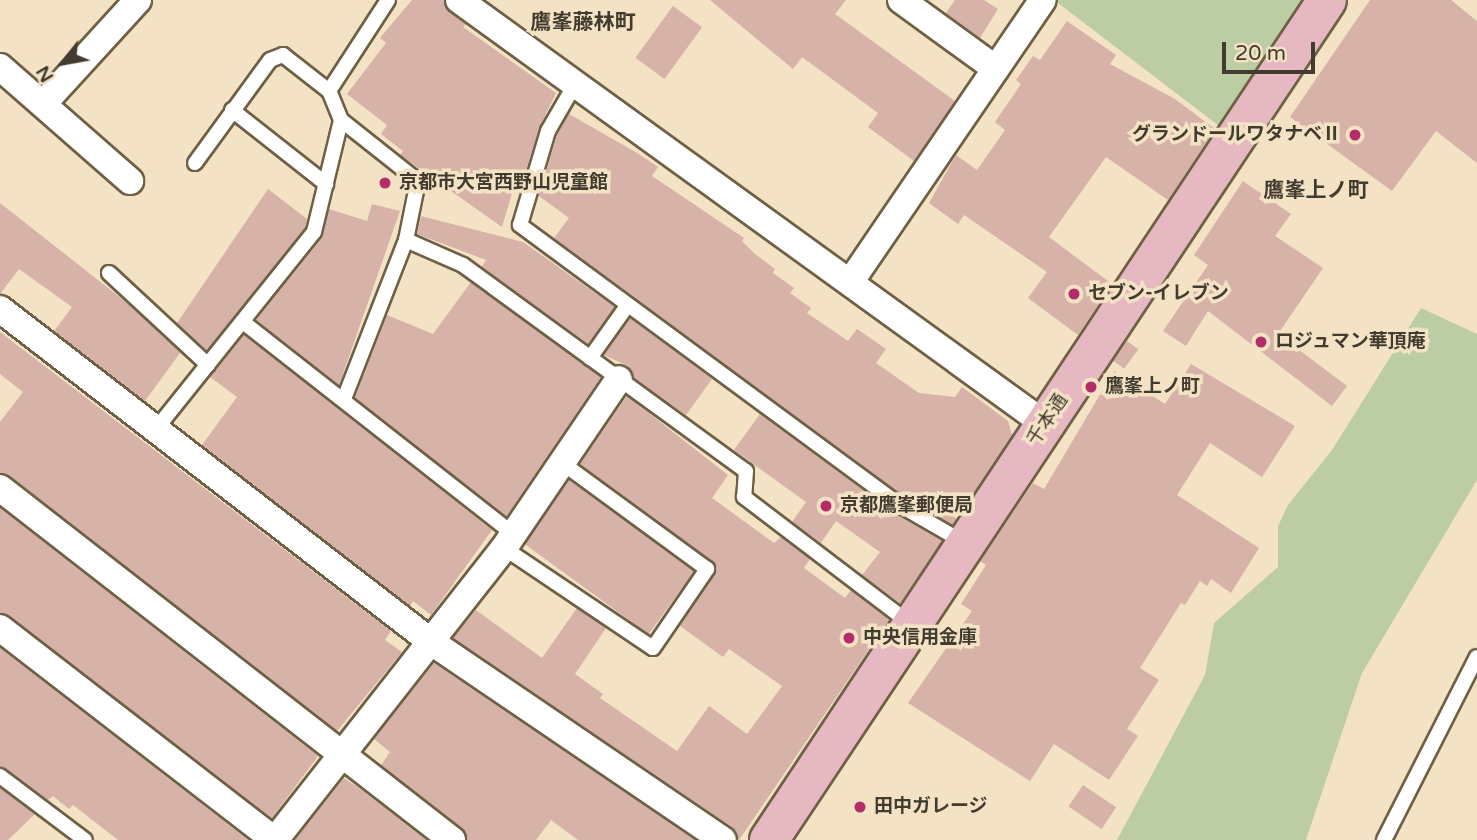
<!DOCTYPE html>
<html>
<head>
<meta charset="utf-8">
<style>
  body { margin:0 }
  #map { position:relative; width:1477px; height:840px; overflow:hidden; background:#f3e3c4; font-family:"Varela Round","Noto Sans JP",sans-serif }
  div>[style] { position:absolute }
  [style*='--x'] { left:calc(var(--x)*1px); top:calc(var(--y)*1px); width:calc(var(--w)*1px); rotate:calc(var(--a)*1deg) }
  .green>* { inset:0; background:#bccda4 }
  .building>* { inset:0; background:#d6b2a9; transform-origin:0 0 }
  .roads { filter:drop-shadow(2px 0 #6e6045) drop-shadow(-2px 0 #6e6045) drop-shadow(0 2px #6e6045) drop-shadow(0 -2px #6e6045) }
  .service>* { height:14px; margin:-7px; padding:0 7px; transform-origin:7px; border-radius:7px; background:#fff }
  .minor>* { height:26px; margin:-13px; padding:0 13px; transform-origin:13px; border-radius:13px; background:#fff }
  .primary>* { height:38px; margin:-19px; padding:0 19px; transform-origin:19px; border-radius:19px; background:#e5b8c2 }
  .dots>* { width:19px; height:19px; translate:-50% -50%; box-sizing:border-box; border:4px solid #f3e3c4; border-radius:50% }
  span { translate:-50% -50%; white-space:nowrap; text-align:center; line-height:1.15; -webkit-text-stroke:7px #f3e3c4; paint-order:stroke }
  .poi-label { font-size:19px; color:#423b2f; font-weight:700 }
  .right { translate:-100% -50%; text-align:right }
  .left { translate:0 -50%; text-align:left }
  .street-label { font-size:19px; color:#423b2f }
  .neighbourhood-label { font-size:21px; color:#423b2f; font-weight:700 }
  .north { position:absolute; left:28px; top:28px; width:70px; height:70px; -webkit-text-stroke:5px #f3e3c4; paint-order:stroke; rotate:239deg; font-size:19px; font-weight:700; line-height:28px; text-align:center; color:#423b2f }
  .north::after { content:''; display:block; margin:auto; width:24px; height:32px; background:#423b2f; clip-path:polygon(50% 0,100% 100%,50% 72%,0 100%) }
  .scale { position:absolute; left:1222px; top:42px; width:93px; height:32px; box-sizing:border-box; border:4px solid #423b2f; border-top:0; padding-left:9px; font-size:21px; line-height:24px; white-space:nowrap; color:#423b2f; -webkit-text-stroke:5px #f3e3c4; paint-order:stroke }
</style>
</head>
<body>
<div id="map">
  <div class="green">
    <i style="clip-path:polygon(1054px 0,1317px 0,1227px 132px)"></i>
    <i style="clip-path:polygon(1421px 308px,1477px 334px,1477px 480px,1362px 673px,1306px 840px,1117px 840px,1205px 675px,1214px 623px,1278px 567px,1278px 526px,1288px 505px,1332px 450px)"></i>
  </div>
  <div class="building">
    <i style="clip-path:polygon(412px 0,444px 0,449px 12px,466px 24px,463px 27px,556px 93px,539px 128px,522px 184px,516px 180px,502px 227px,400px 155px,403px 151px,381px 134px,387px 125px,347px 94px,386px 43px,380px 38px)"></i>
    <i style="clip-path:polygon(710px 0,846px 0,835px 14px,955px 101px,914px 161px,868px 127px,878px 113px,802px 57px,793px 69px)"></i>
    <i style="clip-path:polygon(955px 0,984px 0,998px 9px,980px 38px,946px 13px)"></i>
    <i style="clip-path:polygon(1370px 0,1451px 0,1477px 21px,1477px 163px,1436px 131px,1392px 191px,1290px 117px)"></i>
    <i style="left:673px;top:6px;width:36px;height:64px;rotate:36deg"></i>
    <i style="clip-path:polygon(1067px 21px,1116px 55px,1110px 64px,1175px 99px,1215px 129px,1168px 200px,1106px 157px,1049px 237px,1112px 284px,1078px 335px,1028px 298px,1047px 272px,964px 215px,958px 224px,929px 203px,956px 155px,977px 170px,1005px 130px,995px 122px,1021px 84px,1016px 80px,1033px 56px,1040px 60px)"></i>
    <i style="clip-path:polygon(569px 114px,639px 154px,658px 167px,652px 176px,744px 238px,742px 241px,755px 254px,775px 269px,773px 273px,794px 288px,790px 293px,811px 308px,807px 313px,848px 341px,857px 329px,886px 349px,876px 363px,919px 393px,955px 397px,962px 387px,1008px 421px,1012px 435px,952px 525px,906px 498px,554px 238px,569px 218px,539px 196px,557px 135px)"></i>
    <i style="clip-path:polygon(1243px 181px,1291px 214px,1275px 236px,1323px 268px,1278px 334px,1347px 386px,1332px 406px,1208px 311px,1186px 346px,1163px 331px,1208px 265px,1194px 255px)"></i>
    <i style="clip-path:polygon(268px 189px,307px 219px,305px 228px,207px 351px,177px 323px)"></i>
    <i style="clip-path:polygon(0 203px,131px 306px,188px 359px,180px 353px,145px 401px,54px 331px,72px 307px,19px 269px,0 294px)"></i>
    <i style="clip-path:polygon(372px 204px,400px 211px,339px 385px,256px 320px,322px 238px,329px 209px,367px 221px)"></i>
    <i style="clip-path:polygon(421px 216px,523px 242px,615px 307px,588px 344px,482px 267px,486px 260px,417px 234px)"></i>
    <i style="clip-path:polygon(471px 282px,601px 377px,506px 517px,355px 398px,387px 315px,433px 334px)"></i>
    <i style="clip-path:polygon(630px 318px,712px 379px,686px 415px,634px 378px,628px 366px,604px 355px)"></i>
    <i style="clip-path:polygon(0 332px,391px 631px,385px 640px,402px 652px,337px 731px,10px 476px,0 473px,0 422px,23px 392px,0 374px)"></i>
    <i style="clip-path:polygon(244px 335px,492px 530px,431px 615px,413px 601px,410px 606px,202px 445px,237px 397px,210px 377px)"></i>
    <i style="left:1127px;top:341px;width:14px;height:24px;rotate:36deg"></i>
    <i style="clip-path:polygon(1191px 364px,1295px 426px,1262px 477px,1210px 443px,1177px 495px,1259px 548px,1231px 593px,1211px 579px,1207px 586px,1200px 581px,1185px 605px,1181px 603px,1140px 668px,1159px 680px,1127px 729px,1138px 736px,1109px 780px,1054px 744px,1030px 781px,908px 703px,972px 611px,961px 604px,986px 565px,980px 561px,1033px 483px,1044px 489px,1114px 371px,1165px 404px)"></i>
    <i style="clip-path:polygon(627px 396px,728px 475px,712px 498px,774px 543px,781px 537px,810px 559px,804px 568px,845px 598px,851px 590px,889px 620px,739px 840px,732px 827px,453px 638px,476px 610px,542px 658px,577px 608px,606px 628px,575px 674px,603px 694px,600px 698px,677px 751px,709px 706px,747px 734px,782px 686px,729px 649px,723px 657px,680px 626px,715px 574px,715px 564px,580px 464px)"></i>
    <i style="clip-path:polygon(760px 414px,895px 514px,942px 541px,900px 603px,862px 575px,880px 552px,836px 521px,821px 543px,792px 522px,806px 502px,734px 450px)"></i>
    <i style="left:569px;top:480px;width:155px;height:78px;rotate:36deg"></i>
    <i style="clip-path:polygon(0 508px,318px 756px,272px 818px,0 613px)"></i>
    <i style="clip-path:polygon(0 648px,248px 840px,118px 840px,73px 805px,69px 809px,53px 796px,48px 800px,0 767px)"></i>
    <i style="clip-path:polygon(434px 663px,695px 840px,578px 840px,551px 820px,536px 840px,467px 840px,462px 828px,381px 765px,390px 752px,374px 739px)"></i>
    <i style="clip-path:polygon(344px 778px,362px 790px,426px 840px,295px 840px)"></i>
    <i style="left:1083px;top:785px;width:40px;height:26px;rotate:34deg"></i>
    <i style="clip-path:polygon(0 788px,35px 814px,8px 840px,0 840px)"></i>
  </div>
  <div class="roads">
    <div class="service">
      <i style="--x:574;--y:86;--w:52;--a:120"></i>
      <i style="--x:548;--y:131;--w:98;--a:106.6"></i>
      <i style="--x:520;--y:225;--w:473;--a:36.4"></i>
      <i style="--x:901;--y:506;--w:74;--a:30"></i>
      <i style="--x:232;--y:110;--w:120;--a:38.2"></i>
      <i style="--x:341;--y:120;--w:98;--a:38.4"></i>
      <i style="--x:418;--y:181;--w:60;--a:101.5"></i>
      <i style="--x:406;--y:240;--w:171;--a:111.3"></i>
      <i style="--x:195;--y:163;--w:127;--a:-53.9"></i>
      <i style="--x:270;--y:60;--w:14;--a:-21"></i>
      <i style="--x:283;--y:55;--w:58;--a:38"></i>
      <i style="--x:406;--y:240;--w:62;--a:23.7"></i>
      <i style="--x:463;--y:265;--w:350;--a:36.1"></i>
      <i style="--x:746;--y:471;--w:26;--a:94"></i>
      <i style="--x:744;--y:497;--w:210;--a:37.3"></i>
      <i style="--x:109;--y:273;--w:135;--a:42.9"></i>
      <i style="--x:243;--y:322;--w:343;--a:38.1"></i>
      <i style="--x:590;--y:358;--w:64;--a:-54.6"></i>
      <i style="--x:156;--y:429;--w:253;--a:-51.3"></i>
      <i style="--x:314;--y:232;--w:115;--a:-76.4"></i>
      <i style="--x:341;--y:120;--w:31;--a:-112"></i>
      <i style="--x:329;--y:91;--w:108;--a:-57"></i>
      <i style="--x:504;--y:548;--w:179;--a:33.9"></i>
      <i style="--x:653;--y:648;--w:96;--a:-55.6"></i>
      <i style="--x:707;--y:569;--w:180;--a:-143.8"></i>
      <i style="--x:0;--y:776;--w:106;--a:37"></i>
      <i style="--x:1384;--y:840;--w:205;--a:-63.1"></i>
    </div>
    <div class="minor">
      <i style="--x:459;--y:0;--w:723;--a:35.89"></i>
      <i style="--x:901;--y:0;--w:117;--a:36"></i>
      <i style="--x:0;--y:67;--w:173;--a:41.2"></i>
      <i style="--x:43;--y:104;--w:141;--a:-47.6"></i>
      <i style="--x:851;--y:281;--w:340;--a:-55.7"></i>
      <i style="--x:0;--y:309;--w:543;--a:37.67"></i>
      <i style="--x:430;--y:641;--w:354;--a:34.2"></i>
      <i style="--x:0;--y:488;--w:573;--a:37.91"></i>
      <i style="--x:0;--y:628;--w:346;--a:37.7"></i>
      <i style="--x:275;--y:840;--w:371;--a:-51.9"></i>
      <i style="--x:504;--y:548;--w:204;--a:-55.8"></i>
    </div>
    <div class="primary">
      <i style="--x:769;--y:840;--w:1008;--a:-56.4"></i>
    </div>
  </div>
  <div class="dots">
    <i style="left:1355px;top:135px;background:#b52c6a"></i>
    <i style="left:385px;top:183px;background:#b52c6a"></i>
    <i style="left:1074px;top:294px;background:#b52c6a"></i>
    <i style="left:1261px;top:342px;background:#b52c6a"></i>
    <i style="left:1091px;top:387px;background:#b52c6a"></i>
    <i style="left:826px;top:506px;background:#b52c6a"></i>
    <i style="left:849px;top:638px;background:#b52c6a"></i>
    <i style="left:860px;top:807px;background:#b52c6a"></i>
  </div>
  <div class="poi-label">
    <span class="right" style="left:1341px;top:135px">グランドールワタナベⅡ</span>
    <span class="left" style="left:399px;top:183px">京都市大宮西野山児童館</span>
    <span class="left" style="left:1088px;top:294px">セブン-イレブン</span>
    <span class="left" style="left:1275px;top:342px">ロジュマン華頂庵</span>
    <span class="left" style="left:1105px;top:387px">鷹峯上ノ町</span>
    <span class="left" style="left:840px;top:506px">京都鷹峯郵便局</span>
    <span class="left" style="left:863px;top:638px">中央信用金庫</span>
    <span class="left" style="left:874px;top:807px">田中ガレージ</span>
  </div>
  <div class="street-label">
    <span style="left:1048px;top:420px;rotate:-56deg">千本通</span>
  </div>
  <div class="neighbourhood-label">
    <span style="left:583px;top:23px">鷹峯藤林町</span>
    <span style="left:1316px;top:191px">鷹峯上ノ町</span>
  </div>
  <div class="north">N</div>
  <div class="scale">20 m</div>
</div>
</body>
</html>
